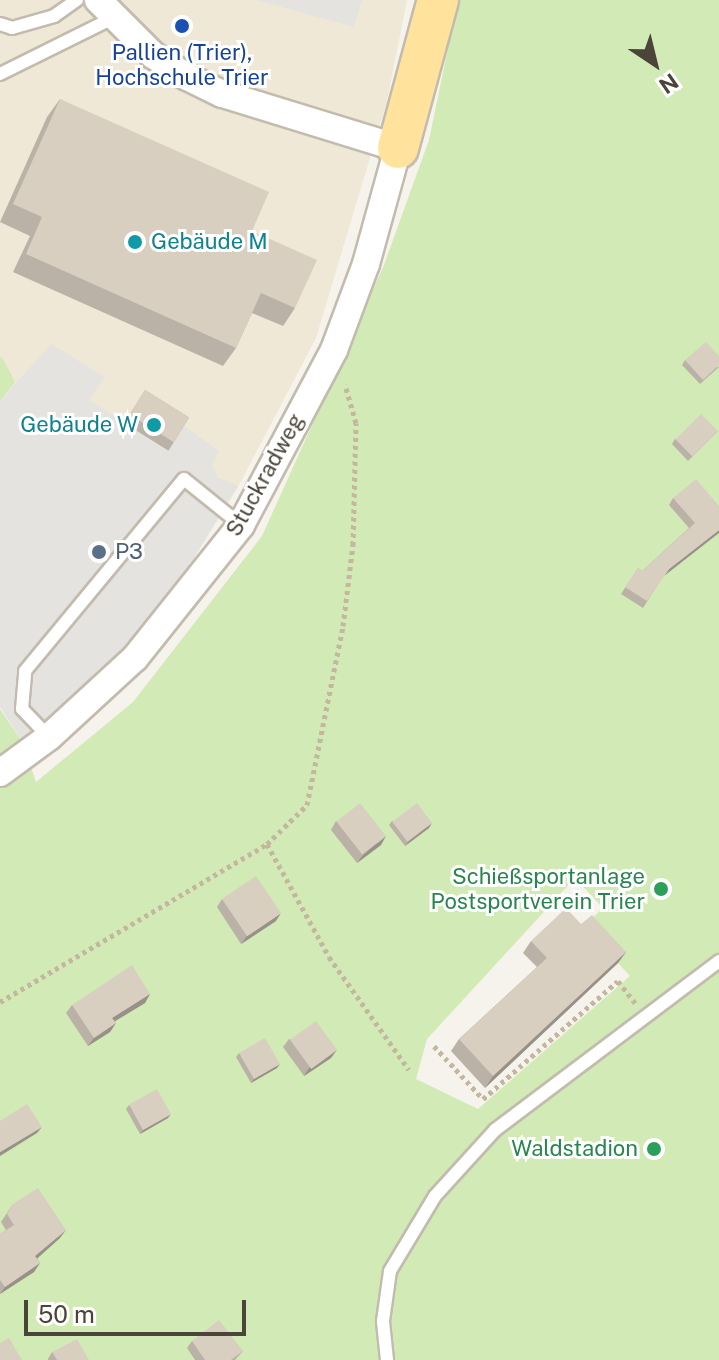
<!DOCTYPE html>
<html>
<head>
<meta charset="utf-8">
<style>
  body { margin:0 }
  #map { position:relative; width:719px; height:1360px; overflow:hidden; background:#f6f3ec; font-family:"Public Sans",sans-serif }
  div>[style] { position:absolute }
  [style*='--x'] { left:calc(var(--x)*1px); top:calc(var(--y)*1px); width:calc(var(--w)*1px); rotate:calc(var(--a)*1deg) }
  .education>* { inset:0; background:#efe8d6 }
  .green>* { inset:0; background:#d2eab5 }
  .parking>* { inset:0; background:#e5e3e0 }
  .path>* { height:5px; margin-top:-2.5px; transform-origin:0; background:repeating-linear-gradient(90deg,#c4b79f 0 4px,transparent 0 8px) }
  .roads { filter:drop-shadow(2px 0 #c2bbae) drop-shadow(-2px 0 #c2bbae) drop-shadow(0 2px #c2bbae) drop-shadow(0 -2px #c2bbae) }
  .lane>* { height:12px; margin:-6px; padding:0 6px; transform-origin:6px; border-radius:6px; background:#fff }
  .street>* { height:26px; margin:-13px; padding:0 13px; transform-origin:13px; border-radius:13px; background:#fff }
  .primary>* { height:40px; margin:-20px; padding:0 20px; transform-origin:20px; border-radius:20px; background:#ffe39c }
  .wall>* { inset:0; background:#bab2a6; transform-origin:0 0 }
  .shaded-wall>* { inset:0; background:#979187 }
  .building>* { inset:0; background:#d8cfc1; transform-origin:0 0 }
  .dots>* { width:22px; height:22px; translate:-50% -50%; box-sizing:border-box; border:4px solid #fff; border-radius:50% }
  span { translate:-50% -50%; white-space:nowrap; text-align:center; line-height:1.15; -webkit-text-stroke:6px #fff; paint-order:stroke }
  .transit-label { font-size:22px; color:#164399 }
  .culture-label { font-size:22px; color:#0d838f }
  .left { translate:0 -50%; text-align:left }
  .right { translate:-100% -50%; text-align:right }
  .street-label { font-size:22px; color:#4b4439 }
  .service-label { font-size:22px; color:#4e5e75 }
  .leisure-label { font-size:22px; color:#27864d }
  .north { position:absolute; left:615px; top:24px; width:80px; height:80px; -webkit-text-stroke:6px #fff; paint-order:stroke; rotate:145deg; font-size:22px; font-weight:700; line-height:32px; text-align:center; color:#4b4439 }
  .north::after { content:''; display:block; margin:auto; width:28px; height:36px; background:#4b4439; clip-path:polygon(50% 0,100% 100%,50% 72%,0 100%) }
  .scale { position:absolute; left:24px; top:1300px; width:222px; height:36px; box-sizing:border-box; border:4px solid #4b4439; border-top:0; padding-left:10px; font-size:24px; line-height:28px; white-space:nowrap; color:#4b4439; -webkit-text-stroke:6px #fff; paint-order:stroke }
</style>
</head>
<body>
<div id="map">
  <div class="education">
    <i style="clip-path:polygon(0 0,407px 0,387px 101px,316px 338px,238px 487px,157px 618px,0 709px)"></i>
  </div>
  <div class="green">
    <i style="clip-path:polygon(evenodd,458px 0,719px 0,719px 1360px,0 1360px,0 709px,23px 743px,36px 782px,133px 702px,262px 536px,384px 265px,429px 140px,458px 0,575px 878px,603px 908px,584px 926px,630px 976px,478px 1109px,416px 1079px,427px 1039px,575px 878px)"></i>
    <i style="clip-path:polygon(2px 357px,15px 382px,0 401px,0 358px)"></i>
  </div>
  <div class="parking">
    <i style="clip-path:polygon(256px 0,362px 0,354px 27px)"></i>
    <i style="clip-path:polygon(51px 344px,105px 377px,89px 400px,168px 451px,184px 426px,219px 451px,212px 465px,218px 477px,238px 486px,157px 618px,23px 743px,0 707px,0 401px)"></i>
  </div>
  <div class="path">
    <i style="--x:267;--y:844;--w:56;--a:-44.3"></i>
    <i style="--x:307;--y:805;--w:183;--a:-78.6"></i>
    <i style="--x:343;--y:626;--w:82;--a:-83"></i>
    <i style="--x:353;--y:545;--w:122;--a:-88.6"></i>
    <i style="--x:356;--y:423;--w:40;--a:-106"></i>
    <i style="--x:0;--y:1002;--w:310;--a:-30.6"></i>
    <i style="--x:267;--y:844;--w:129;--a:61.2"></i>
    <i style="--x:329;--y:957;--w:138;--a:54.7"></i>
    <i style="--x:434;--y:1046;--w:72;--a:47.2"></i>
    <i style="--x:483;--y:1099;--w:179;--a:-41.2"></i>
    <i style="--x:618;--y:981;--w:28;--a:52"></i>
  </div>
  <div class="roads">
    <div class="lane">
      <i style="--x:0;--y:24;--w:13;--a:18"></i>
      <i style="--x:12;--y:28;--w:44;--a:-15.9"></i>
      <i style="--x:54;--y:16;--w:28;--a:-35"></i>
      <i style="--x:0;--y:74;--w:128;--a:-26.4"></i>
      <i style="--x:49;--y:737;--w:39;--a:-134"></i>
      <i style="--x:22;--y:709;--w:38;--a:-85"></i>
      <i style="--x:25;--y:671;--w:249;--a:-50.4"></i>
      <i style="--x:184;--y:479;--w:73;--a:38.9"></i>
      <i style="--x:387;--y:1360;--w:39;--a:-96"></i>
      <i style="--x:383;--y:1321;--w:50;--a:-82"></i>
      <i style="--x:390;--y:1271;--w:87;--a:-59"></i>
      <i style="--x:435;--y:1196;--w:89;--a:-47.7"></i>
      <i style="--x:495;--y:1130;--w:281;--a:-37"></i>
    </div>
    <div class="street">
      <i style="--x:0;--y:773;--w:61;--a:-36.3"></i>
      <i style="--x:49;--y:737;--w:117;--a:-42.6"></i>
      <i style="--x:135;--y:658;--w:170;--a:-51.4"></i>
      <i style="--x:241;--y:525;--w:198;--a:-62"></i>
      <i style="--x:334;--y:350;--w:92;--a:-69.6"></i>
      <i style="--x:366;--y:264;--w:120;--a:-74.6"></i>
      <i style="--x:398;--y:148;--w:184;--a:-162.9"></i>
      <i style="--x:222;--y:94;--w:39;--a:-154"></i>
      <i style="--x:187;--y:77;--w:40;--a:-147.1"></i>
      <i style="--x:153;--y:55;--w:78;--a:-135"></i>
    </div>
    <div class="primary">
      <i style="--x:398;--y:148;--w:153;--a:-74.9"></i>
    </div>
  </div>
  <div class="wall">
    <i style="clip-path:polygon(60px 99px,252px 231px,295px 308px,283px 326px,252px 313px,236px 348px,223px 366px,13px 272px,30px 236px,0 222px,47px 117px)"></i>
    <i style="clip-path:polygon(685px 360px,719px 367px,700px 384px,682px 365px)"></i>
    <i style="left:145px;top:390px;width:52px;height:39px;rotate:32deg"></i>
    <i style="clip-path:polygon(718px 431px,688px 461px,672px 444px,675px 439px)"></i>
    <i style="clip-path:polygon(673px 498px,719px 506px,664px 575px,643px 608px,621px 594px,638px 568px,642px 571px,689px 528px,669px 505px)"></i>
    <i style="clip-path:polygon(336px 821px,381px 845px,357px 863px,331px 830px)"></i>
    <i style="clip-path:polygon(392px 821px,429px 828px,405px 846px,389px 825px)"></i>
    <i style="clip-path:polygon(222px 899px,276px 921px,241px 944px,217px 907px)"></i>
    <i style="clip-path:polygon(581px 924px,626px 952px,618px 963px,485px 1088px,451px 1051px,459px 1039px,537px 967px,523px 953px,531px 941px)"></i>
    <i style="clip-path:polygon(150px 994px,145px 1003px,115px 1021px,116px 1023px,110px 1032px,88px 1046px,66px 1013px,72px 1005px)"></i>
    <i style="clip-path:polygon(289px 1039px,331px 1058px,304px 1076px,283px 1047px)"></i>
    <i style="clip-path:polygon(239px 1053px,277px 1068px,251px 1083px,236px 1057px)"></i>
    <i style="clip-path:polygon(129px 1105px,168px 1118px,140px 1134px,126px 1109px)"></i>
    <i style="clip-path:polygon(13px 1204px,60px 1238px,37px 1258px,40px 1263px,34px 1272px,0 1294px,0 1234px,6px 1230px,1px 1222px)"></i>
    <i style="clip-path:polygon(192px 1341px,243px 1351px,235px 1360px,195px 1360px,187px 1348px)"></i>
    <i style="clip-path:polygon(52px 1352px,89px 1360px,48px 1360px,48px 1359px)"></i>
  </div>
  <div class="shaded-wall">
    <i style="clip-path:polygon(719px 530px,719px 533px,664px 576px,669px 569px)"></i>
    <i style="clip-path:polygon(432px 823px,429px 828px,405px 846px,408px 842px)"></i>
    <i style="clip-path:polygon(386px 836px,381px 845px,357px 863px,363px 855px)"></i>
    <i style="clip-path:polygon(281px 913px,276px 921px,241px 944px,247px 936px)"></i>
    <i style="clip-path:polygon(626px 952px,618px 963px,485px 1088px,493px 1076px)"></i>
    <i style="clip-path:polygon(150px 994px,145px 1003px,107px 1026px,112px 1018px)"></i>
    <i style="clip-path:polygon(116px 1023px,110px 1032px,88px 1046px,94px 1038px)"></i>
    <i style="clip-path:polygon(337px 1050px,331px 1058px,304px 1076px,309px 1068px)"></i>
    <i style="clip-path:polygon(280px 1064px,277px 1068px,251px 1083px,254px 1079px)"></i>
    <i style="clip-path:polygon(171px 1114px,168px 1118px,140px 1134px,143px 1130px)"></i>
    <i style="clip-path:polygon(42px 1127px,37px 1133px,0 1156px,0 1152px)"></i>
    <i style="clip-path:polygon(66px 1230px,60px 1238px,30px 1265px,35px 1256px)"></i>
    <i style="clip-path:polygon(40px 1263px,34px 1272px,0 1294px,5px 1287px)"></i>
  </div>
  <div class="building">
    <i style="clip-path:polygon(60px 99px,269px 192px,252px 231px,317px 260px,295px 308px,261px 293px,236px 348px,26px 254px,42px 217px,13px 204px)"></i>
    <i style="clip-path:polygon(706px 342px,719px 356px,719px 365px,703px 380px,685px 360px)"></i>
    <i style="left:145px;top:390px;width:52px;height:29px;rotate:32deg"></i>
    <i style="left:701px;top:414px;width:24px;height:36px;rotate:45deg"></i>
    <i style="clip-path:polygon(696px 479px,719px 506px,719px 530px,669px 569px,647px 601px,625px 587px,638px 568px,642px 571px,695px 523px,673px 498px)"></i>
    <i style="left:360px;top:803px;width:42px;height:30px;rotate:52deg"></i>
    <i style="left:417px;top:803px;width:25px;height:31px;rotate:53deg"></i>
    <i style="left:256px;top:876px;width:45px;height:41px;rotate:56deg"></i>
    <i style="clip-path:polygon(566px 908px,581px 924px,592px 915px,626px 952px,493px 1076px,459px 1039px,547px 958px,531px 941px)"></i>
    <i style="clip-path:polygon(132px 965px,150px 994px,112px 1018px,116px 1023px,94px 1038px,72px 1005px)"></i>
    <i style="left:316px;top:1021px;width:36px;height:32px;rotate:54deg"></i>
    <i style="left:265px;top:1038px;width:30px;height:30px;rotate:60deg"></i>
    <i style="left:157px;top:1089px;width:29px;height:32px;rotate:61deg"></i>
    <i style="clip-path:polygon(27px 1104px,42px 1127px,0 1152px,0 1121px)"></i>
    <i style="clip-path:polygon(38px 1188px,66px 1230px,35px 1256px,40px 1263px,5px 1287px,0 1280px,0 1234px,14px 1225px,7px 1214px,13px 1204px)"></i>
    <i style="clip-path:polygon(219px 1320px,243px 1351px,231px 1360px,205px 1360px,192px 1341px)"></i>
    <i style="clip-path:polygon(9px 1338px,22px 1360px,0 1360px,0 1343px)"></i>
    <i style="clip-path:polygon(77px 1339px,89px 1360px,57px 1360px,52px 1352px)"></i>
  </div>
  <div class="dots">
    <i style="left:182px;top:26px;background:#1a4fb4"></i>
    <i style="left:135px;top:242px;background:#0f9aa8"></i>
    <i style="left:154px;top:425px;background:#0f9aa8"></i>
    <i style="left:99px;top:552px;background:#5c6f8a"></i>
    <i style="left:661px;top:889px;background:#2e9e5b"></i>
    <i style="left:654px;top:1149px;background:#2e9e5b"></i>
  </div>
  <div class="transit-label">
    <span style="left:182px;top:65px">Pallien (Trier),<br>Hochschule Trier</span>
  </div>
  <div class="culture-label">
    <span class="left" style="left:151px;top:242px">Gebäude M</span>
    <span class="right" style="left:138px;top:425px">Gebäude W</span>
  </div>
  <div class="street-label">
    <span style="left:265px;top:475px;rotate:-61deg">Stuckradweg</span>
  </div>
  <div class="service-label">
    <span class="left" style="left:115px;top:552px">P3</span>
  </div>
  <div class="leisure-label">
    <span class="right" style="left:645px;top:889px">Schießsportanlage<br>Postsportverein Trier</span>
    <span class="right" style="left:638px;top:1149px">Waldstadion</span>
  </div>
  <div class="north">N</div>
  <div class="scale">50 m</div>
</div>
</body>
</html>
